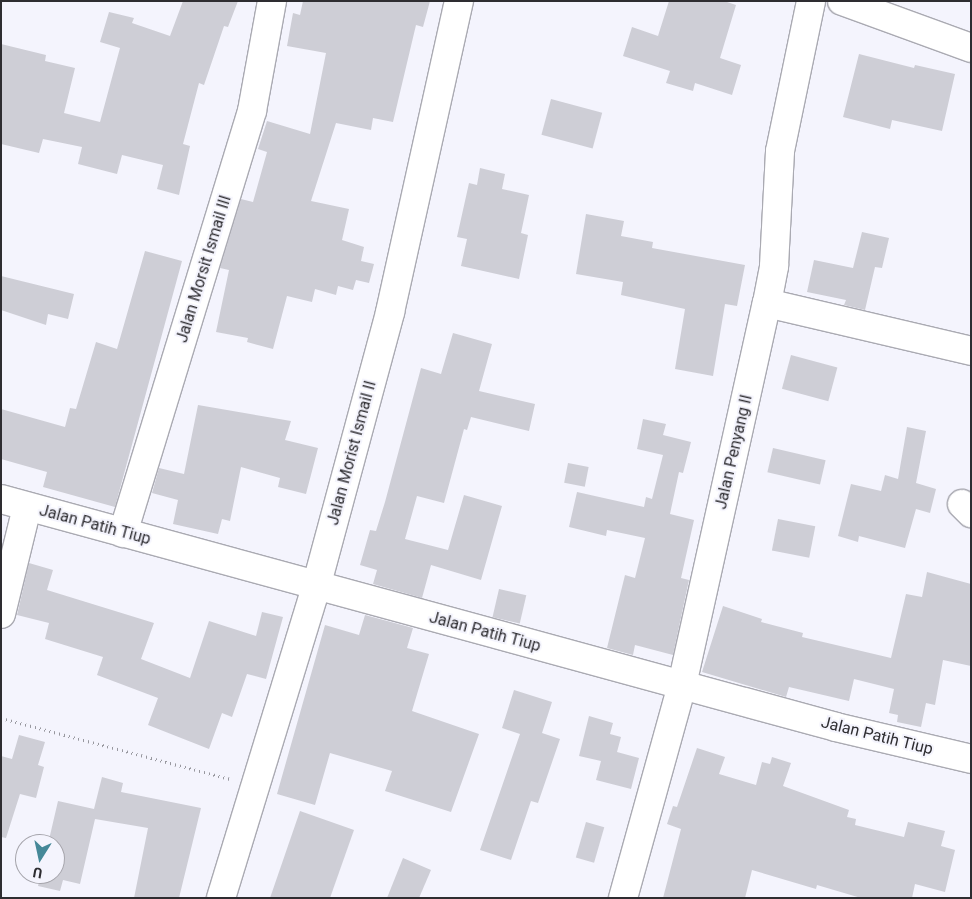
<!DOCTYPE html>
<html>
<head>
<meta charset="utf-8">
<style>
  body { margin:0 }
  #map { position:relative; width:972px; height:899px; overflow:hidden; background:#f4f4fd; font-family:Roboto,sans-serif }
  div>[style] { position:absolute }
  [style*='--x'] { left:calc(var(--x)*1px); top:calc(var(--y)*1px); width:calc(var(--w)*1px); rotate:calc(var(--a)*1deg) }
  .building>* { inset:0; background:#ceced6; transform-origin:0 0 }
  .path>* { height:3px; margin-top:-1.5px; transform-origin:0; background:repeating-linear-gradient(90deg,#98989f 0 1px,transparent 0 5px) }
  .roads { filter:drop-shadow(1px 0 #aaaab2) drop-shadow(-1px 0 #aaaab2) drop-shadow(0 1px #aaaab2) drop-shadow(0 -1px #aaaab2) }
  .minor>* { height:28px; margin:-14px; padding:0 14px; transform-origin:14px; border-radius:14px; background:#fff }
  span { translate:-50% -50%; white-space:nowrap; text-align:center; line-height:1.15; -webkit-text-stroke:4px #f4f4fd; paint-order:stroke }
  .street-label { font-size:16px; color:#2e2d31 }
  .frame { position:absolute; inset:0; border:2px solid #2e2d31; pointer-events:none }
  .north { position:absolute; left:15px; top:834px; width:50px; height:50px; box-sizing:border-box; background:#f4f4fd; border:1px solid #a5a4ab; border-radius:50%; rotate:190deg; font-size:14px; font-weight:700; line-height:20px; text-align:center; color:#2e2d31 }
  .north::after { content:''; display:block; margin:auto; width:18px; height:22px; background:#458898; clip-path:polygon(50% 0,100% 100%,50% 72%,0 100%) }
</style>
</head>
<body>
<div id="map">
  <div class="building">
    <i style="clip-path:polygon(183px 1px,238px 1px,228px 27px,224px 26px,204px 85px,199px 83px,183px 144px,190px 146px,179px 195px,157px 189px,163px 165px,122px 155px,117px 174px,78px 164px,82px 147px,43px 139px,39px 153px,1px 144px,1px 44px,46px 55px,45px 61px,75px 68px,64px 113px,100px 122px,120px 48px,100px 42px,109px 12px,134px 18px,132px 23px,170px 36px)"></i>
    <i style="clip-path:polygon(303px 1px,430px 1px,423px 27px,416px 25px,393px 122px,373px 118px,371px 130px,336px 123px,311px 201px,349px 209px,342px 240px,364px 247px,361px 261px,374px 264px,369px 283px,356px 280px,353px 290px,338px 286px,336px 295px,315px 289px,312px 302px,287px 296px,273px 349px,247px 342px,248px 338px,216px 332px,229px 270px,220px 268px,241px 199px,253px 202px,267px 152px,258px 149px,267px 121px,310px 134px,326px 53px,287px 46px,293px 13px,300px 15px)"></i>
    <i style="clip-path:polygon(669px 1px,724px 1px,736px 5px,720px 58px,741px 65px,732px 95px,695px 83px,693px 91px,666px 83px,670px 71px,623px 56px,632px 27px,658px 36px)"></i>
    <i style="clip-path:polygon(859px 54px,914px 68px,915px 65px,955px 74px,942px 131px,892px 120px,890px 129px,843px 117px)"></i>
    <i style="left:551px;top:99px;width:53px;height:37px;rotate:15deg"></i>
    <i style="clip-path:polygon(480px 168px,505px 174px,502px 189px,529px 195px,521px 233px,528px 235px,519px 279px,461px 266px,467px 239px,457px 237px,469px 183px,477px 185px)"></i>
    <i style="clip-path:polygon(586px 214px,624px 221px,621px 236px,653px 242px,652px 248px,745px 265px,737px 306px,725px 304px,713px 376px,675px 369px,685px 309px,621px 295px,623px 282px,576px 274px)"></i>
    <i style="clip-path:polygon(862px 232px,889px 238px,882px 268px,875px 267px,865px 310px,844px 305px,846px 300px,807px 292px,814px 260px,853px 268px)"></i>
    <i style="clip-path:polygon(145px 251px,182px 261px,115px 507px,43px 487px,47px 472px,1px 459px,1px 409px,65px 427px,70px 408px,76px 409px,96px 342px,117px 349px)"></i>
    <i style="clip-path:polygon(1px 276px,74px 294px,68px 319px,48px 314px,46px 325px,1px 310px)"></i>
    <i style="clip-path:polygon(453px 333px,492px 344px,479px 391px,535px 404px,529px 431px,471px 417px,467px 430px,464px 429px,444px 503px,417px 496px,405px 539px,448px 550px,464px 495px,502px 506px,481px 580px,431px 565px,422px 598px,373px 584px,377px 570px,360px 565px,370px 530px,376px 531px,385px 502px,421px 368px,441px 374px)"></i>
    <i style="left:791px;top:355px;width:48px;height:35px;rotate:15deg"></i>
    <i style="clip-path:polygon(198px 405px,291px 421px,285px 440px,318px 448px,306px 494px,278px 487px,280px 478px,241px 467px,230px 521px,222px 519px,218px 534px,173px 524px,178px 500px,152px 493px,159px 468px,184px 474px)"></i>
    <i style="clip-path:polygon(643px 419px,666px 424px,663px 435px,691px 442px,683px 473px,679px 472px,670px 514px,694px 520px,681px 578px,689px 580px,673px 655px,635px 645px,633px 655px,607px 648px,625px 575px,635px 578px,645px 538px,607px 530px,606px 536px,569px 527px,577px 492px,644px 507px,646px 497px,652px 499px,663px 455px,637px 449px)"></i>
    <i style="clip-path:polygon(907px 427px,926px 431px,916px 483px,936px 489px,930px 513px,916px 509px,905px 548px,859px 536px,858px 542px,838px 536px,851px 484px,881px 491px,885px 475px,898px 479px)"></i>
    <i style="left:773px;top:448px;width:54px;height:25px;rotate:13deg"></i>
    <i style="left:568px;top:463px;width:21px;height:20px;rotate:11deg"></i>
    <i style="left:778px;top:519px;width:38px;height:32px;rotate:11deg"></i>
    <i style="clip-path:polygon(29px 563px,53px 570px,47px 590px,154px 623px,141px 659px,190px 678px,209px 621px,256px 636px,262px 612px,283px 617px,266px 679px,247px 674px,232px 717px,222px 713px,209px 749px,148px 725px,158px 698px,97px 675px,103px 657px,45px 639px,49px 623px,17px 615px)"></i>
    <i style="clip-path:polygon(927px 572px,971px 584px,971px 666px,943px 660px,935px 705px,926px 703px,921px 727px,897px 722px,898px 715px,889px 713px,894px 689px,854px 679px,849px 701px,789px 687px,786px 697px,702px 672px,723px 606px,762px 619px,761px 622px,803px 633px,802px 637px,891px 658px,906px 594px,922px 597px)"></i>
    <i style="left:499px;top:589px;width:28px;height:29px;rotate:13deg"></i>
    <i style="clip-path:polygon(365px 615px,413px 628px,407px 648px,429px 654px,412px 711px,479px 734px,451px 812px,385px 791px,392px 771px,330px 753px,315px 805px,277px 794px,325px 625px,359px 635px)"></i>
    <i style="clip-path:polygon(514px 690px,552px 702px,542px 733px,560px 739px,538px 803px,531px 801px,511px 860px,480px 850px,520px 734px,502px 728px)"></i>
    <i style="clip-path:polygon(589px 716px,613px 723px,610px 734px,621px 737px,617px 752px,639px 758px,631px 789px,596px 780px,601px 761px,579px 756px)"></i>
    <i style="clip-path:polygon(19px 735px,45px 742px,38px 765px,44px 767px,36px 798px,20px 794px,6px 838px,1px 837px,1px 756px,12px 759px)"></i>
    <i style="clip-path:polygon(697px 748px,725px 757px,719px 774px,756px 785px,762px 762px,770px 764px,772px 757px,791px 763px,783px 786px,849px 810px,847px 817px,856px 819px,855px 825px,904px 837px,908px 822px,945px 831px,941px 846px,955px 850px,945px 892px,915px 884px,912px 898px,861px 898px,817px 885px,816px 889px,752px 870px,745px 898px,663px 898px,681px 829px,667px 824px,673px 806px,677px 807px)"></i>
    <i style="clip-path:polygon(102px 777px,123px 783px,121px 792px,201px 808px,179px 898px,134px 898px,148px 828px,95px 819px,80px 884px,63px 880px,60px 891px,38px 886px,41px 874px,55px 874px,55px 844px,48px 844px,58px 801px,94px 809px)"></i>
    <i style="clip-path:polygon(300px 811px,354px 830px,330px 898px,270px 898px)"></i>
    <i style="left:586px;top:822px;width:19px;height:37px;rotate:16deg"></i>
    <i style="clip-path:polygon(403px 858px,431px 870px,419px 898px,387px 898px)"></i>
  </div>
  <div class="path">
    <i style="--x:1;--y:718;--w:238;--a:14.9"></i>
  </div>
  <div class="roads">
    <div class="minor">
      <i style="--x:842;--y:1;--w:137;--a:20"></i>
      <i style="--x:767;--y:303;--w:210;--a:13.2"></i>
      <i style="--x:1;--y:499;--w:866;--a:15.27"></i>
      <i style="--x:836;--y:727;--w:139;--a:13.3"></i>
      <i style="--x:962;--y:504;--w:13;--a:45"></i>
      <i style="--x:123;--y:533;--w:441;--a:-73"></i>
      <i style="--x:252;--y:111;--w:112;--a:-79.7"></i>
      <i style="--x:1;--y:614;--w:110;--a:-76.3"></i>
      <i style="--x:221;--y:898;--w:325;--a:-73"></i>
      <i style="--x:316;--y:587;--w:285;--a:-74.9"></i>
      <i style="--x:390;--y:312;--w:319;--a:-77.5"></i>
      <i style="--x:623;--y:898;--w:221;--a:-74.5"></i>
      <i style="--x:682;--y:685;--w:391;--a:-77.5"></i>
      <i style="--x:767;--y:303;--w:38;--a:-79"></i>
      <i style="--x:774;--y:266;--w:115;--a:-87"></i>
      <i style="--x:780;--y:151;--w:153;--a:-78.3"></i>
    </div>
  </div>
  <div class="street-label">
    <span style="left:204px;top:269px;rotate:-73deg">Jalan Morsit Ismail III</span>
    <span style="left:734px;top:452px;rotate:-77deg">Jalan Penyang II</span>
    <span style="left:352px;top:453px;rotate:-75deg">Jalan Morist Ismail II</span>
    <span style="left:95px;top:525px;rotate:15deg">Jalan Patih Tiup</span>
    <span style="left:485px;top:632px;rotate:15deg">Jalan Patih Tiup</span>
    <span style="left:877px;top:736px;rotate:14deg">Jalan Patih Tiup</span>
  </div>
  <div class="frame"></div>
  <div class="north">U</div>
</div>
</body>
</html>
